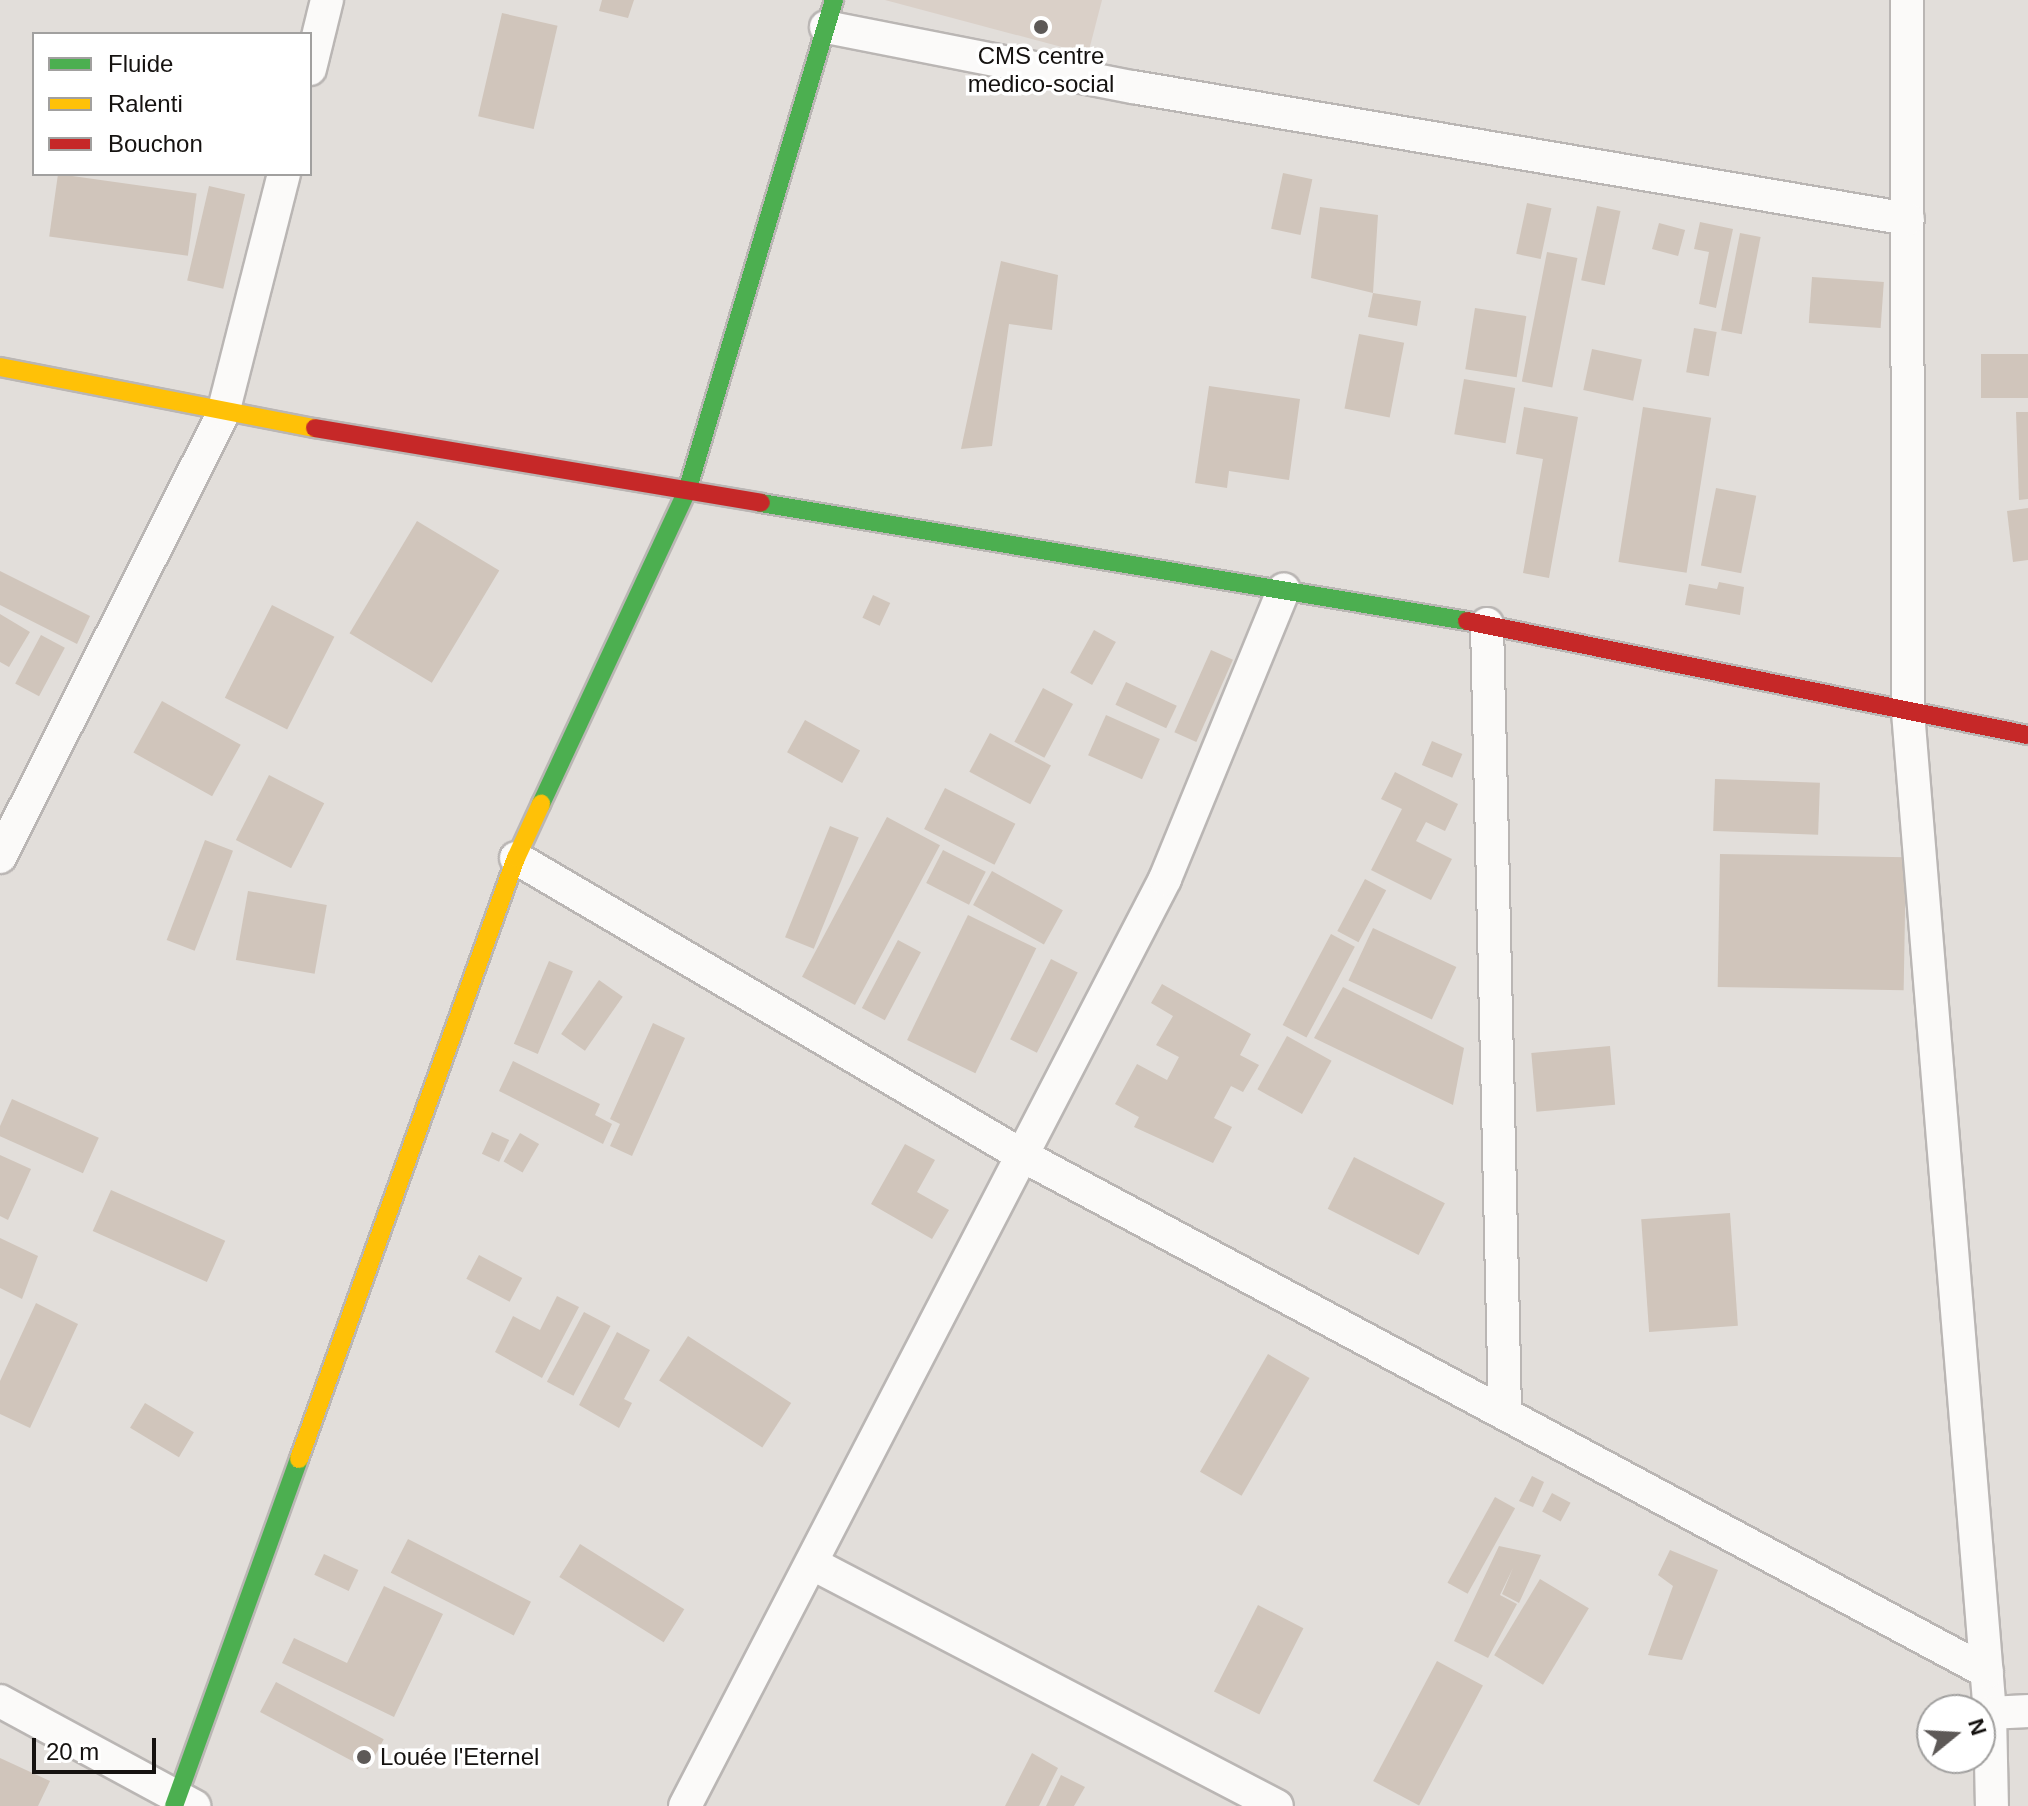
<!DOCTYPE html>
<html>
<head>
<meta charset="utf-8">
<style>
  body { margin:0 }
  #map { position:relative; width:2028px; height:1806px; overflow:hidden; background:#e2deda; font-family:Helvetica,sans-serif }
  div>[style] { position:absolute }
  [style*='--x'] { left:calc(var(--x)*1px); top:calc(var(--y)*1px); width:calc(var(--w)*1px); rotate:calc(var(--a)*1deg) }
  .built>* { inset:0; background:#dad0c8 }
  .building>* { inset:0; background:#d0c5bb; transform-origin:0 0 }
  .roads { filter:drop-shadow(2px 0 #bab6b4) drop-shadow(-2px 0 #bab6b4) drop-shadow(0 2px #bab6b4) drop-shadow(0 -2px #bab6b4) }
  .street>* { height:32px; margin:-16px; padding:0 16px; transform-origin:16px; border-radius:16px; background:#fbfaf9 }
  .fast>* { height:18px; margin:-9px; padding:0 9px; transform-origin:9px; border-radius:9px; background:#4caf50 }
  .slow>* { height:18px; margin:-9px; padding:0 9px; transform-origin:9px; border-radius:9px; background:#ffc107 }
  .jam>* { height:18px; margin:-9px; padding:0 9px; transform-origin:9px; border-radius:9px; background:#c62828 }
  .dots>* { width:22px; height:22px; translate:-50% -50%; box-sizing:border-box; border:4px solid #fff; border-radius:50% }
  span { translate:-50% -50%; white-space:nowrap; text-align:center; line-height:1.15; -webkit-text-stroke:7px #fff; paint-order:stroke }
  .poi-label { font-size:24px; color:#151210 }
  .left { translate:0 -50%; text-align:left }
  .legend { position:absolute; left:32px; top:32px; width:280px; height:144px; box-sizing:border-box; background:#fff; border:2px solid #a1a09f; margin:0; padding:10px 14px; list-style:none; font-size:24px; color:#151210 }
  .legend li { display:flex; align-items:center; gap:16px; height:40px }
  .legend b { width:40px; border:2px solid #a1a09f }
  .north { position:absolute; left:1916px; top:1694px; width:80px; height:80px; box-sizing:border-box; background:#fff; border:2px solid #a1a09f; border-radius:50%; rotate:72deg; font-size:22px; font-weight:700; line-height:32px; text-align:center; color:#151210 }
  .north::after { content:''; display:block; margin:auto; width:28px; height:36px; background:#5d5957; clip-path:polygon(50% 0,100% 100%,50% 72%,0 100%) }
  .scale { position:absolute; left:32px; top:1738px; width:124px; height:36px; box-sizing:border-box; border:4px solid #151210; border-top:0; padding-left:10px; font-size:24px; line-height:28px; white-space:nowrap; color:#151210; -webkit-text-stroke:6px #fff; paint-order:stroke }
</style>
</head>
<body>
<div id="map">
  <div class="built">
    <i style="clip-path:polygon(885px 0,1102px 0,1088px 54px)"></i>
  </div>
  <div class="building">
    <i style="clip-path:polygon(602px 0,634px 0,628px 18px,599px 11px)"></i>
    <i style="left:502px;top:13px;width:57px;height:106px;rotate:13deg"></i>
    <i style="left:1283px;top:173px;width:30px;height:57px;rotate:12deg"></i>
    <i style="left:58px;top:174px;width:140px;height:63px;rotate:8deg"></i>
    <i style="left:209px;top:186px;width:37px;height:97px;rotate:13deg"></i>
    <i style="left:1527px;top:203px;width:25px;height:52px;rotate:12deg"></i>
    <i style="left:1597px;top:206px;width:24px;height:76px;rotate:12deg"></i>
    <i style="clip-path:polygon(1320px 207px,1378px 215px,1373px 293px,1421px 301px,1417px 326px,1368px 317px,1373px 293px,1311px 278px)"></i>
    <i style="clip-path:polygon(1700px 222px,1733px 229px,1716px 308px,1699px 304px,1709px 252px,1694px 249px)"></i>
    <i style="left:1659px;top:223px;width:27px;height:27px;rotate:15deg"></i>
    <i style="left:1740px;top:233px;width:21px;height:99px;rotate:11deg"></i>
    <i style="left:1547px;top:252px;width:31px;height:132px;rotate:11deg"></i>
    <i style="clip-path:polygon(1001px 261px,1058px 275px,1052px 330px,1009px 324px,992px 446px,961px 449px)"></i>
    <i style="left:1812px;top:277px;width:72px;height:46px;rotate:4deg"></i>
    <i style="left:1475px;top:308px;width:52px;height:62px;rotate:9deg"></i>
    <i style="left:1694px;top:328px;width:23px;height:45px;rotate:10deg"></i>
    <i style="left:1359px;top:334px;width:46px;height:76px;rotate:11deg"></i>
    <i style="left:1592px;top:349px;width:51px;height:42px;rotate:12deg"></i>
    <i style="left:2028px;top:354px;width:44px;height:47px;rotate:90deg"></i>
    <i style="left:1464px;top:379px;width:52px;height:56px;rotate:10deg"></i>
    <i style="clip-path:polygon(1209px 386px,1300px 399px,1289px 480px,1229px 471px,1227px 488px,1195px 483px)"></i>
    <i style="clip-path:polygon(1524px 407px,1578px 417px,1549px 578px,1523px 573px,1543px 459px,1516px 454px)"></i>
    <i style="left:1643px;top:407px;width:69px;height:157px;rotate:9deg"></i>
    <i style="clip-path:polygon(2016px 412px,2028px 412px,2028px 499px,2019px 500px)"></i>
    <i style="left:1716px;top:488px;width:41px;height:79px;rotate:11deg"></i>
    <i style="clip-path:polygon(2028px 508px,2028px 560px,2013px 562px,2007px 511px)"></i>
    <i style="left:417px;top:521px;width:96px;height:131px;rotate:31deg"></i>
    <i style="clip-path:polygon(0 571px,90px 616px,77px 644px,0 605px)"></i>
    <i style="clip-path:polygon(1719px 582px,1744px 587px,1740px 615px,1685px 605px,1689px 584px,1717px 589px)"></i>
    <i style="left:873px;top:595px;width:19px;height:25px;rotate:25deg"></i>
    <i style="left:272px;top:605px;width:70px;height:104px;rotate:27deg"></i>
    <i style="clip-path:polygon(0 614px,30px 632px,9px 667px,0 662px)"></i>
    <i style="left:1094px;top:630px;width:25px;height:49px;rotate:29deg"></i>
    <i style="left:41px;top:635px;width:27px;height:55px;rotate:28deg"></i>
    <i style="left:1211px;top:650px;width:24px;height:90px;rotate:24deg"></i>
    <i style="left:1126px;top:682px;width:56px;height:25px;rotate:25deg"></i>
    <i style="left:1043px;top:688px;width:34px;height:61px;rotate:28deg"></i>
    <i style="left:162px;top:701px;width:90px;height:59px;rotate:29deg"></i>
    <i style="left:1106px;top:715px;width:59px;height:44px;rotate:24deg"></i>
    <i style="left:805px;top:720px;width:63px;height:37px;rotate:29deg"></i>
    <i style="left:990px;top:733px;width:69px;height:44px;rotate:28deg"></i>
    <i style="left:1432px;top:741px;width:33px;height:26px;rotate:23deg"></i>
    <i style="clip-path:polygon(1395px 772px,1458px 804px,1445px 831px,1426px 822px,1416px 841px,1452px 859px,1431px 900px,1371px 870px,1402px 809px,1381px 799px)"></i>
    <i style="left:269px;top:775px;width:62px;height:73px;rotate:27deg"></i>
    <i style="left:1715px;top:779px;width:105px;height:52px;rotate:2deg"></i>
    <i style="left:945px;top:788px;width:79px;height:46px;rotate:27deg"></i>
    <i style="left:887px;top:817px;width:60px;height:181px;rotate:28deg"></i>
    <i style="left:830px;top:826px;width:31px;height:120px;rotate:22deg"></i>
    <i style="left:205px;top:840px;width:30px;height:107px;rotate:21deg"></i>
    <i style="left:943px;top:850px;width:48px;height:37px;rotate:27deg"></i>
    <i style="left:1720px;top:854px;width:186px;height:133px;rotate:1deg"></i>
    <i style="left:992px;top:871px;width:81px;height:39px;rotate:29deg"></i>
    <i style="left:1365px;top:879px;width:24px;height:59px;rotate:28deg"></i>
    <i style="left:248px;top:891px;width:80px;height:70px;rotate:10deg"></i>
    <i style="left:968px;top:915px;width:76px;height:139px;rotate:26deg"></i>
    <i style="left:1373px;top:928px;width:92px;height:58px;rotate:25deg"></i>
    <i style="left:1331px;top:934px;width:27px;height:103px;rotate:28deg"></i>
    <i style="left:898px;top:940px;width:26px;height:77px;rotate:28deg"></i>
    <i style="left:1051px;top:959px;width:30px;height:90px;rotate:27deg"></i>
    <i style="left:549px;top:961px;width:26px;height:90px;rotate:23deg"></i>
    <i style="left:599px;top:980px;width:29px;height:66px;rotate:35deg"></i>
    <i style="clip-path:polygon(1162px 984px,1251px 1034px,1240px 1055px,1259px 1065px,1243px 1092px,1231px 1086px,1214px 1118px,1232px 1127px,1213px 1163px,1134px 1127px,1139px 1117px,1115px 1104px,1137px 1064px,1167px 1080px,1179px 1057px,1156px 1045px,1173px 1016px,1151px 1003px)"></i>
    <i style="clip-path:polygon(1343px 987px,1464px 1048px,1453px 1105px,1314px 1038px)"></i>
    <i style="clip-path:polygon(653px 1023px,685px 1038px,632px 1156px,610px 1146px,620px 1124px,610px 1119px)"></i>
    <i style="left:1287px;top:1036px;width:51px;height:61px;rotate:29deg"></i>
    <i style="left:1610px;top:1046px;width:59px;height:79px;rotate:85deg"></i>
    <i style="clip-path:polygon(513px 1061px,600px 1104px,595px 1115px,612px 1124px,603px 1144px,499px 1091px)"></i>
    <i style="left:12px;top:1099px;width:95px;height:39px;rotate:24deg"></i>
    <i style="left:492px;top:1132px;width:19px;height:24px;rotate:25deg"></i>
    <i style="left:520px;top:1133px;width:22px;height:33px;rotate:30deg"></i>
    <i style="clip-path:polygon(905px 1144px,935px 1160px,917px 1192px,949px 1210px,932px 1239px,871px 1204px)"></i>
    <i style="clip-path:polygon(0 1155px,31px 1169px,8px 1220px,0 1216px)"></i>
    <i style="left:1354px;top:1157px;width:102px;height:58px;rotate:27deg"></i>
    <i style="left:111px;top:1190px;width:125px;height:45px;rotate:24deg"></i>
    <i style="left:1730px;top:1213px;width:113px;height:89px;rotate:86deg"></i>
    <i style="clip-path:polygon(0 1238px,38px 1256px,22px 1299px,0 1288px)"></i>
    <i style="left:479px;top:1255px;width:49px;height:27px;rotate:28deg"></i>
    <i style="clip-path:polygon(557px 1296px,579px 1307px,542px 1378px,495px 1352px,513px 1316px,540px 1330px)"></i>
    <i style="clip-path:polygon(36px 1303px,78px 1324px,30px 1428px,0 1414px,0 1381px)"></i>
    <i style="left:584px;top:1312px;width:30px;height:79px;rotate:28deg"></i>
    <i style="clip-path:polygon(617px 1332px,650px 1350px,624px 1399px,632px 1403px,619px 1428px,579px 1405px)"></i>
    <i style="left:688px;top:1336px;width:123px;height:53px;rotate:33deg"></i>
    <i style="left:1268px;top:1354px;width:48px;height:136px;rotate:30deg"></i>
    <i style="left:145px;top:1403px;width:57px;height:29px;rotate:31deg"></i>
    <i style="clip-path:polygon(1532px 1476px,1544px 1482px,1533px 1507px,1519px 1501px)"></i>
    <i style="left:1552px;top:1493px;width:21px;height:21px;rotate:28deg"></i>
    <i style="left:1495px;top:1497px;width:23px;height:98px;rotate:29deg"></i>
    <i style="left:408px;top:1539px;width:138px;height:38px;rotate:27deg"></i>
    <i style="left:580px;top:1544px;width:123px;height:39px;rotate:32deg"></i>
    <i style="clip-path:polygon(1499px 1546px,1541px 1555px,1519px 1603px,1502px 1594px,1513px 1568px,1500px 1595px,1517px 1604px,1488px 1658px,1454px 1641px)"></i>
    <i style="clip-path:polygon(1670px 1550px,1718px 1570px,1682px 1660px,1648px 1655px,1673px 1586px,1658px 1575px)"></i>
    <i style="left:324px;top:1554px;width:38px;height:23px;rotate:25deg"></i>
    <i style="left:1540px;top:1579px;width:57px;height:89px;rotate:31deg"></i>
    <i style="clip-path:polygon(384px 1586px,443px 1614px,394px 1717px,282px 1663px,294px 1638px,347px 1663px)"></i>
    <i style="left:1258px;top:1605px;width:51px;height:97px;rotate:27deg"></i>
    <i style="left:1437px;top:1661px;width:52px;height:136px;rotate:28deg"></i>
    <i style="left:276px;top:1682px;width:122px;height:34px;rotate:28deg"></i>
    <i style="clip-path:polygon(1032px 1753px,1058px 1768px,1039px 1806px,1005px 1806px)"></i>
    <i style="clip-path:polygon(0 1758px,50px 1781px,38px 1806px,0 1806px)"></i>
    <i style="clip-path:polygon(1061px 1775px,1085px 1787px,1074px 1806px,1046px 1806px)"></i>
  </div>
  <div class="roads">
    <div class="street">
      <i style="--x:1907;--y:0;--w:712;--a:89.92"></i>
      <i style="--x:1908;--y:712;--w:1004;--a:85.32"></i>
      <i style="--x:1990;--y:1713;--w:93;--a:88.8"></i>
      <i style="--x:826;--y:27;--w:313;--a:11.1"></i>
      <i style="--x:1133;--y:87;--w:786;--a:9.67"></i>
      <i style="--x:310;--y:69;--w:71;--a:-76.2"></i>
      <i style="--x:1487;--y:624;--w:790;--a:88.69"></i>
      <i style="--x:0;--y:857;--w:497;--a:-63.3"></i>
      <i style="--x:223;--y:413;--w:247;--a:-75.7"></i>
      <i style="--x:516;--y:858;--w:590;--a:30.43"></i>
      <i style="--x:1025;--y:1157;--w:1091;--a:28.16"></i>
      <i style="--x:813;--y:1564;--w:523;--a:27.54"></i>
      <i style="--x:0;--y:1701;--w:221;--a:28.4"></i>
      <i style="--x:1990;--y:1713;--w:38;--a:-3"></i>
      <i style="--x:685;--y:1806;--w:1044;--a:-62.62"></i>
      <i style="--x:1165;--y:879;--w:313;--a:-67.7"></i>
    </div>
    <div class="fast">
      <i style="--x:761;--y:503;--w:716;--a:9.49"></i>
      <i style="--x:541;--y:804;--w:345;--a:-65"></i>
      <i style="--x:687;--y:491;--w:513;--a:-73.33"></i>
      <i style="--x:174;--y:1806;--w:369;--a:-70.2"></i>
    </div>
    <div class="slow">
      <i style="--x:0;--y:367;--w:321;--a:11"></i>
      <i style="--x:299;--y:1459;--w:639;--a:-70.15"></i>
      <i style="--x:516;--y:858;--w:60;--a:-65.2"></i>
    </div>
    <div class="jam">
      <i style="--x:315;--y:428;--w:452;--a:9.5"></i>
      <i style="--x:1467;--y:621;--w:572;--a:11.49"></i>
    </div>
  </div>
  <div class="dots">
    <i style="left:1041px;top:27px;background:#5d5957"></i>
    <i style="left:364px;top:1757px;background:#5d5957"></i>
  </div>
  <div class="poi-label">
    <span style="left:1041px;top:70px">CMS centre<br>medico-social</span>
    <span class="left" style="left:380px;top:1757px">Louée l'Eternel</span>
  </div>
  <ul class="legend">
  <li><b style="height:10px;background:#4caf50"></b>Fluide</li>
  <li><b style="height:10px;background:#ffc107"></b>Ralenti</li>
  <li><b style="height:10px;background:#c62828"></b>Bouchon</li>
  </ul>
  <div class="north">N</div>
  <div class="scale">20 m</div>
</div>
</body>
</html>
